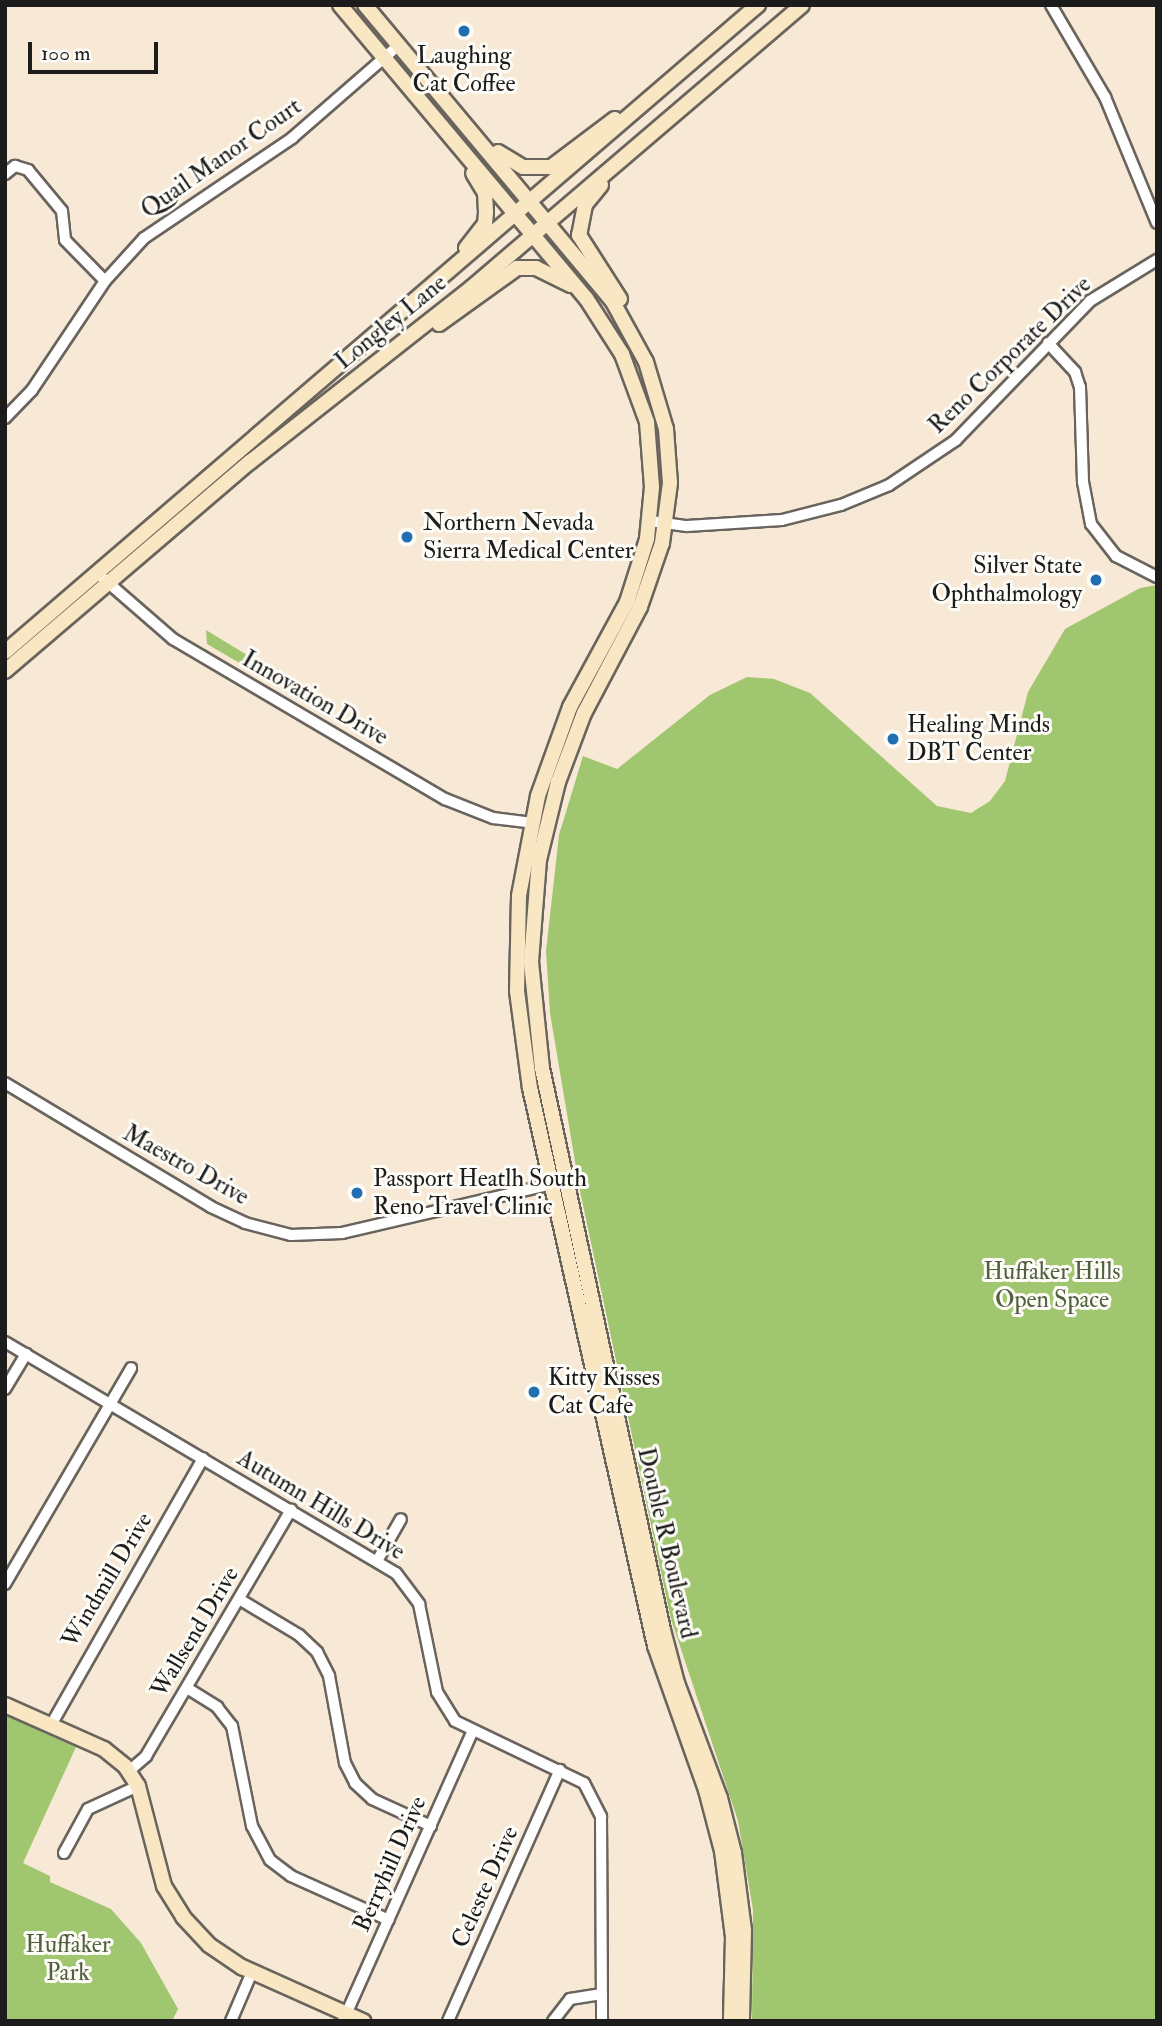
<!DOCTYPE html>
<html>
<head>
<meta charset="utf-8">
<style>
  body { margin:0 }
  #map { position:relative; width:1162px; height:2026px; overflow:hidden; background:#f8e9d6; font-family:"IM FELL Double Pica",serif }
  div>[style] { position:absolute }
  [style*='--x'] { left:calc(var(--x)*1px); top:calc(var(--y)*1px); width:calc(var(--w)*1px); rotate:calc(var(--a)*1deg) }
  .green>* { inset:0; background:#a0c670 }
  .roads { filter:drop-shadow(2px 0 #69645d) drop-shadow(-2px 0 #69645d) drop-shadow(0 2px #69645d) drop-shadow(0 -2px #69645d) }
  .street>* { height:10px; margin:-5px; padding:0 5px; transform-origin:5px; border-radius:5px; background:#fff }
  .secondary>* { height:14px; margin:-7px; padding:0 7px; transform-origin:7px; border-radius:7px; background:#f9e7c3 }
  .dots>* { width:19px; height:19px; translate:-50% -50%; box-sizing:border-box; border:4px solid #fdfcf7; border-radius:50% }
  span { translate:-50% -50%; white-space:nowrap; text-align:center; line-height:1.15; -webkit-text-stroke:6px #fdfcf7; paint-order:stroke }
  .poi-label { font-size:24px; color:#1c1c1c }
  .left { translate:0 -50%; text-align:left }
  .right { translate:-100% -50%; text-align:right }
  .street-label { font-size:24px; color:#1c1c1c }
  .park-label { font-size:24px; color:#51603e }
  .frame { position:absolute; inset:0; border:7px solid #1c1c1c; pointer-events:none }
  .scale { position:absolute; left:28px; top:42px; width:130px; height:32px; box-sizing:border-box; border:4px solid #1c1c1c; border-top:0; padding-left:9px; font-size:21px; line-height:24px; white-space:nowrap; color:#1c1c1c; -webkit-text-stroke:5px #fdfcf7; paint-order:stroke }
</style>
</head>
<body>
<div id="map">
  <div class="green">
    <i style="clip-path:polygon(1157px 585px,1157px 2021px,752px 2021px,753px 1910px,738px 1821px,671px 1619px,580px 1191px,550px 1013px,546px 951px,559px 835px,583px 756px,617px 769px,710px 695px,747px 677px,774px 679px,810px 693px,937px 806px,971px 813px,990px 801px,1005px 781px,1028px 692px,1065px 629px,1140px 588px)"></i>
    <i style="clip-path:polygon(206px 630px,275px 672px,270px 681px,207px 644px)"></i>
    <i style="clip-path:polygon(5px 1715px,76px 1747px,23px 1863px,50px 1876px,50px 1882px,111px 1909px,141px 1943px,178px 2009px,172px 2021px,5px 2021px)"></i>
  </div>
  <div class="roads">
    <div class="street">
      <i style="--x:1051;--y:5;--w:107;--a:59.6"></i>
      <i style="--x:1105;--y:97;--w:136;--a:67.6"></i>
      <i style="--x:5;--y:174;--w:13;--a:-39"></i>
      <i style="--x:15;--y:166;--w:14;--a:17"></i>
      <i style="--x:28;--y:170;--w:53;--a:50.3"></i>
      <i style="--x:62;--y:211;--w:29;--a:84"></i>
      <i style="--x:65;--y:240;--w:57;--a:45.7"></i>
      <i style="--x:1048;--y:343;--w:40;--a:47"></i>
      <i style="--x:1075;--y:372;--w:16;--a:72"></i>
      <i style="--x:1080;--y:387;--w:95;--a:88.2"></i>
      <i style="--x:1083;--y:482;--w:43;--a:79.2"></i>
      <i style="--x:1091;--y:524;--w:41;--a:52"></i>
      <i style="--x:1116;--y:556;--w:46;--a:27.1"></i>
      <i style="--x:5;--y:418;--w:39;--a:-46"></i>
      <i style="--x:32;--y:390;--w:131;--a:-56.2"></i>
      <i style="--x:105;--y:281;--w:58;--a:-47.8"></i>
      <i style="--x:144;--y:238;--w:179;--a:-34"></i>
      <i style="--x:292;--y:138;--w:142;--a:-41"></i>
      <i style="--x:650;--y:521;--w:37;--a:8"></i>
      <i style="--x:687;--y:526;--w:95;--a:-3.6"></i>
      <i style="--x:782;--y:520;--w:61;--a:-14.3"></i>
      <i style="--x:841;--y:505;--w:52;--a:-22.6"></i>
      <i style="--x:889;--y:485;--w:81;--a:-33.9"></i>
      <i style="--x:956;--y:440;--w:193;--a:-46"></i>
      <i style="--x:1090;--y:301;--w:79;--a:-31.5"></i>
      <i style="--x:97;--y:573;--w:101;--a:41"></i>
      <i style="--x:173;--y:639;--w:316;--a:30.5"></i>
      <i style="--x:445;--y:799;--w:52;--a:21.6"></i>
      <i style="--x:493;--y:818;--w:38;--a:7"></i>
      <i style="--x:5;--y:1083;--w:240;--a:31"></i>
      <i style="--x:211;--y:1207;--w:38;--a:25"></i>
      <i style="--x:245;--y:1223;--w:48;--a:14.6"></i>
      <i style="--x:291;--y:1235;--w:51;--a:-2.2"></i>
      <i style="--x:342;--y:1233;--w:230;--a:-13.1"></i>
      <i style="--x:5;--y:1342;--w:454;--a:30.6"></i>
      <i style="--x:396;--y:1573;--w:39;--a:53"></i>
      <i style="--x:419;--y:1604;--w:90;--a:78.4"></i>
      <i style="--x:437;--y:1692;--w:34;--a:58"></i>
      <i style="--x:455;--y:1721;--w:143;--a:25.7"></i>
      <i style="--x:584;--y:1783;--w:38;--a:63"></i>
      <i style="--x:601;--y:1817;--w:204;--a:89.7"></i>
      <i style="--x:5;--y:1389;--w:41;--a:-59"></i>
      <i style="--x:377;--y:1561;--w:48;--a:-60.3"></i>
      <i style="--x:5;--y:1584;--w:250;--a:-59.7"></i>
      <i style="--x:239;--y:1599;--w:70;--a:31"></i>
      <i style="--x:299;--y:1635;--w:25;--a:43"></i>
      <i style="--x:317;--y:1652;--w:27;--a:63"></i>
      <i style="--x:329;--y:1676;--w:88;--a:79.6"></i>
      <i style="--x:345;--y:1763;--w:22;--a:63"></i>
      <i style="--x:355;--y:1783;--w:23;--a:43"></i>
      <i style="--x:372;--y:1799;--w:65;--a:24.6"></i>
      <i style="--x:187;--y:1688;--w:36;--a:32"></i>
      <i style="--x:217;--y:1707;--w:24;--a:52"></i>
      <i style="--x:232;--y:1726;--w:102;--a:78.7"></i>
      <i style="--x:252;--y:1826;--w:38;--a:62"></i>
      <i style="--x:270;--y:1860;--w:26;--a:37"></i>
      <i style="--x:291;--y:1876;--w:107;--a:24.2"></i>
      <i style="--x:51;--y:1725;--w:307;--a:-60.3"></i>
      <i style="--x:129;--y:1771;--w:23;--a:-41"></i>
      <i style="--x:146;--y:1756;--w:286;--a:-59.5"></i>
      <i style="--x:64;--y:1853;--w:50;--a:-61.4"></i>
      <i style="--x:88;--y:1809;--w:55;--a:-24.7"></i>
      <i style="--x:231;--y:2021;--w:53;--a:-66.8"></i>
      <i style="--x:343;--y:2021;--w:316;--a:-65.9"></i>
      <i style="--x:448;--y:2021;--w:275;--a:-66"></i>
      <i style="--x:553;--y:2021;--w:28;--a:-52"></i>
      <i style="--x:570;--y:1999;--w:32;--a:-9"></i>
    </div>
    <div class="secondary">
      <i style="--x:340;--y:5;--w:383;--a:50"></i>
      <i style="--x:586;--y:298;--w:67;--a:57.3"></i>
      <i style="--x:622;--y:354;--w:72;--a:69.8"></i>
      <i style="--x:647;--y:422;--w:65;--a:85.6"></i>
      <i style="--x:652;--y:487;--w:52;--a:95.5"></i>
      <i style="--x:647;--y:539;--w:66;--a:107.6"></i>
      <i style="--x:627;--y:602;--w:119;--a:118.5"></i>
      <i style="--x:570;--y:707;--w:95;--a:109.8"></i>
      <i style="--x:538;--y:796;--w:102;--a:100.8"></i>
      <i style="--x:519;--y:896;--w:95;--a:91.2"></i>
      <i style="--x:517;--y:991;--w:98;--a:82.4"></i>
      <i style="--x:530;--y:1088;--w:572;--a:77.37"></i>
      <i style="--x:655;--y:1646;--w:153;--a:70.5"></i>
      <i style="--x:706;--y:1790;--w:63;--a:75.3"></i>
      <i style="--x:722;--y:1851;--w:87;--a:82.7"></i>
      <i style="--x:733;--y:1937;--w:84;--a:91.4"></i>
      <i style="--x:365;--y:5;--w:387;--a:50.1"></i>
      <i style="--x:613;--y:302;--w:68;--a:61.2"></i>
      <i style="--x:646;--y:362;--w:70;--a:73.4"></i>
      <i style="--x:666;--y:429;--w:54;--a:85.8"></i>
      <i style="--x:670;--y:483;--w:61;--a:97.6"></i>
      <i style="--x:662;--y:543;--w:68;--a:109"></i>
      <i style="--x:640;--y:607;--w:120;--a:117.8"></i>
      <i style="--x:584;--y:713;--w:74;--a:110.6"></i>
      <i style="--x:558;--y:782;--w:80;--a:103.7"></i>
      <i style="--x:539;--y:860;--w:102;--a:94.5"></i>
      <i style="--x:531;--y:962;--w:107;--a:84.1"></i>
      <i style="--x:542;--y:1068;--w:575;--a:77.85"></i>
      <i style="--x:663;--y:1630;--w:55;--a:75.2"></i>
      <i style="--x:677;--y:1683;--w:123;--a:69.5"></i>
      <i style="--x:720;--y:1798;--w:57;--a:75.7"></i>
      <i style="--x:734;--y:1853;--w:78;--a:82.6"></i>
      <i style="--x:744;--y:1930;--w:91;--a:91.3"></i>
      <i style="--x:498;--y:152;--w:29;--a:31"></i>
      <i style="--x:523;--y:167;--w:28;--a:0"></i>
      <i style="--x:551;--y:167;--w:80;--a:-36.9"></i>
      <i style="--x:601;--y:185;--w:26;--a:129"></i>
      <i style="--x:585;--y:205;--w:31;--a:101"></i>
      <i style="--x:579;--y:235;--w:76;--a:57.4"></i>
      <i style="--x:466;--y:248;--w:31;--a:-52"></i>
      <i style="--x:485;--y:224;--w:12;--a:-85"></i>
      <i style="--x:486;--y:212;--w:19;--a:-93"></i>
      <i style="--x:485;--y:193;--w:23;--a:-121"></i>
      <i style="--x:439;--y:324;--w:96;--a:-35.7"></i>
      <i style="--x:517;--y:268;--w:19;--a:0"></i>
      <i style="--x:536;--y:268;--w:39;--a:26"></i>
      <i style="--x:5;--y:652;--w:993;--a:-40.67"></i>
      <i style="--x:5;--y:671;--w:322;--a:-40.5"></i>
      <i style="--x:250;--y:462;--w:281;--a:-38.2"></i>
      <i style="--x:471;--y:288;--w:435;--a:-40.5"></i>
      <i style="--x:5;--y:1705;--w:108;--a:24"></i>
      <i style="--x:104;--y:1749;--w:27;--a:39"></i>
      <i style="--x:125;--y:1766;--w:24;--a:57"></i>
      <i style="--x:138;--y:1786;--w:103;--a:75.4"></i>
      <i style="--x:164;--y:1886;--w:36;--a:58"></i>
      <i style="--x:183;--y:1917;--w:38;--a:47"></i>
      <i style="--x:209;--y:1945;--w:40;--a:34"></i>
      <i style="--x:242;--y:1967;--w:133;--a:24.1"></i>
    </div>
  </div>
  <div class="dots">
    <i style="left:464px;top:31px;background:#1f6fb2"></i>
    <i style="left:407px;top:537px;background:#1f6fb2"></i>
    <i style="left:1096px;top:580px;background:#1f6fb2"></i>
    <i style="left:893px;top:739px;background:#1f6fb2"></i>
    <i style="left:357px;top:1193px;background:#1f6fb2"></i>
    <i style="left:534px;top:1392px;background:#1f6fb2"></i>
  </div>
  <div class="poi-label">
    <span style="left:464px;top:70px">Laughing<br>Cat Coffee</span>
    <span class="left" style="left:423px;top:537px">Northern Nevada<br>Sierra Medical Center</span>
    <span class="right" style="left:1082px;top:580px">Silver State<br>Ophthalmology</span>
    <span class="left" style="left:907px;top:739px">Healing Minds<br>DBT Center</span>
    <span class="left" style="left:373px;top:1193px">Passport Heatlh South<br>Reno Travel Clinic</span>
    <span class="left" style="left:548px;top:1392px">Kitty Kisses<br>Cat Cafe</span>
  </div>
  <div class="street-label">
    <span style="left:221px;top:158px;rotate:-35deg">Quail Manor Court</span>
    <span style="left:391px;top:322px;rotate:-39deg">Longley Lane</span>
    <span style="left:1010px;top:355px;rotate:-44deg">Reno Corporate Drive</span>
    <span style="left:315px;top:698px;rotate:30deg">Innovation Drive</span>
    <span style="left:186px;top:1165px;rotate:29deg">Maestro Drive</span>
    <span style="left:321px;top:1505px;rotate:31deg">Autumn Hills Drive</span>
    <span style="left:667px;top:1543px;rotate:77deg">Double R Boulevard</span>
    <span style="left:107px;top:1580px;rotate:-59deg">Windmill Drive</span>
    <span style="left:195px;top:1632px;rotate:-59deg">Wallsend Drive</span>
    <span style="left:390px;top:1864px;rotate:-66deg">Berryhill Drive</span>
    <span style="left:485px;top:1887px;rotate:-66deg">Celeste Drive</span>
  </div>
  <div class="park-label">
    <span style="left:1052px;top:1286px">Huffaker Hills<br>Open Space</span>
    <span style="left:68px;top:1959px">Huffaker<br>Park</span>
  </div>
  <div class="frame"></div>
  <div class="scale">100 m</div>
</div>
</body>
</html>
